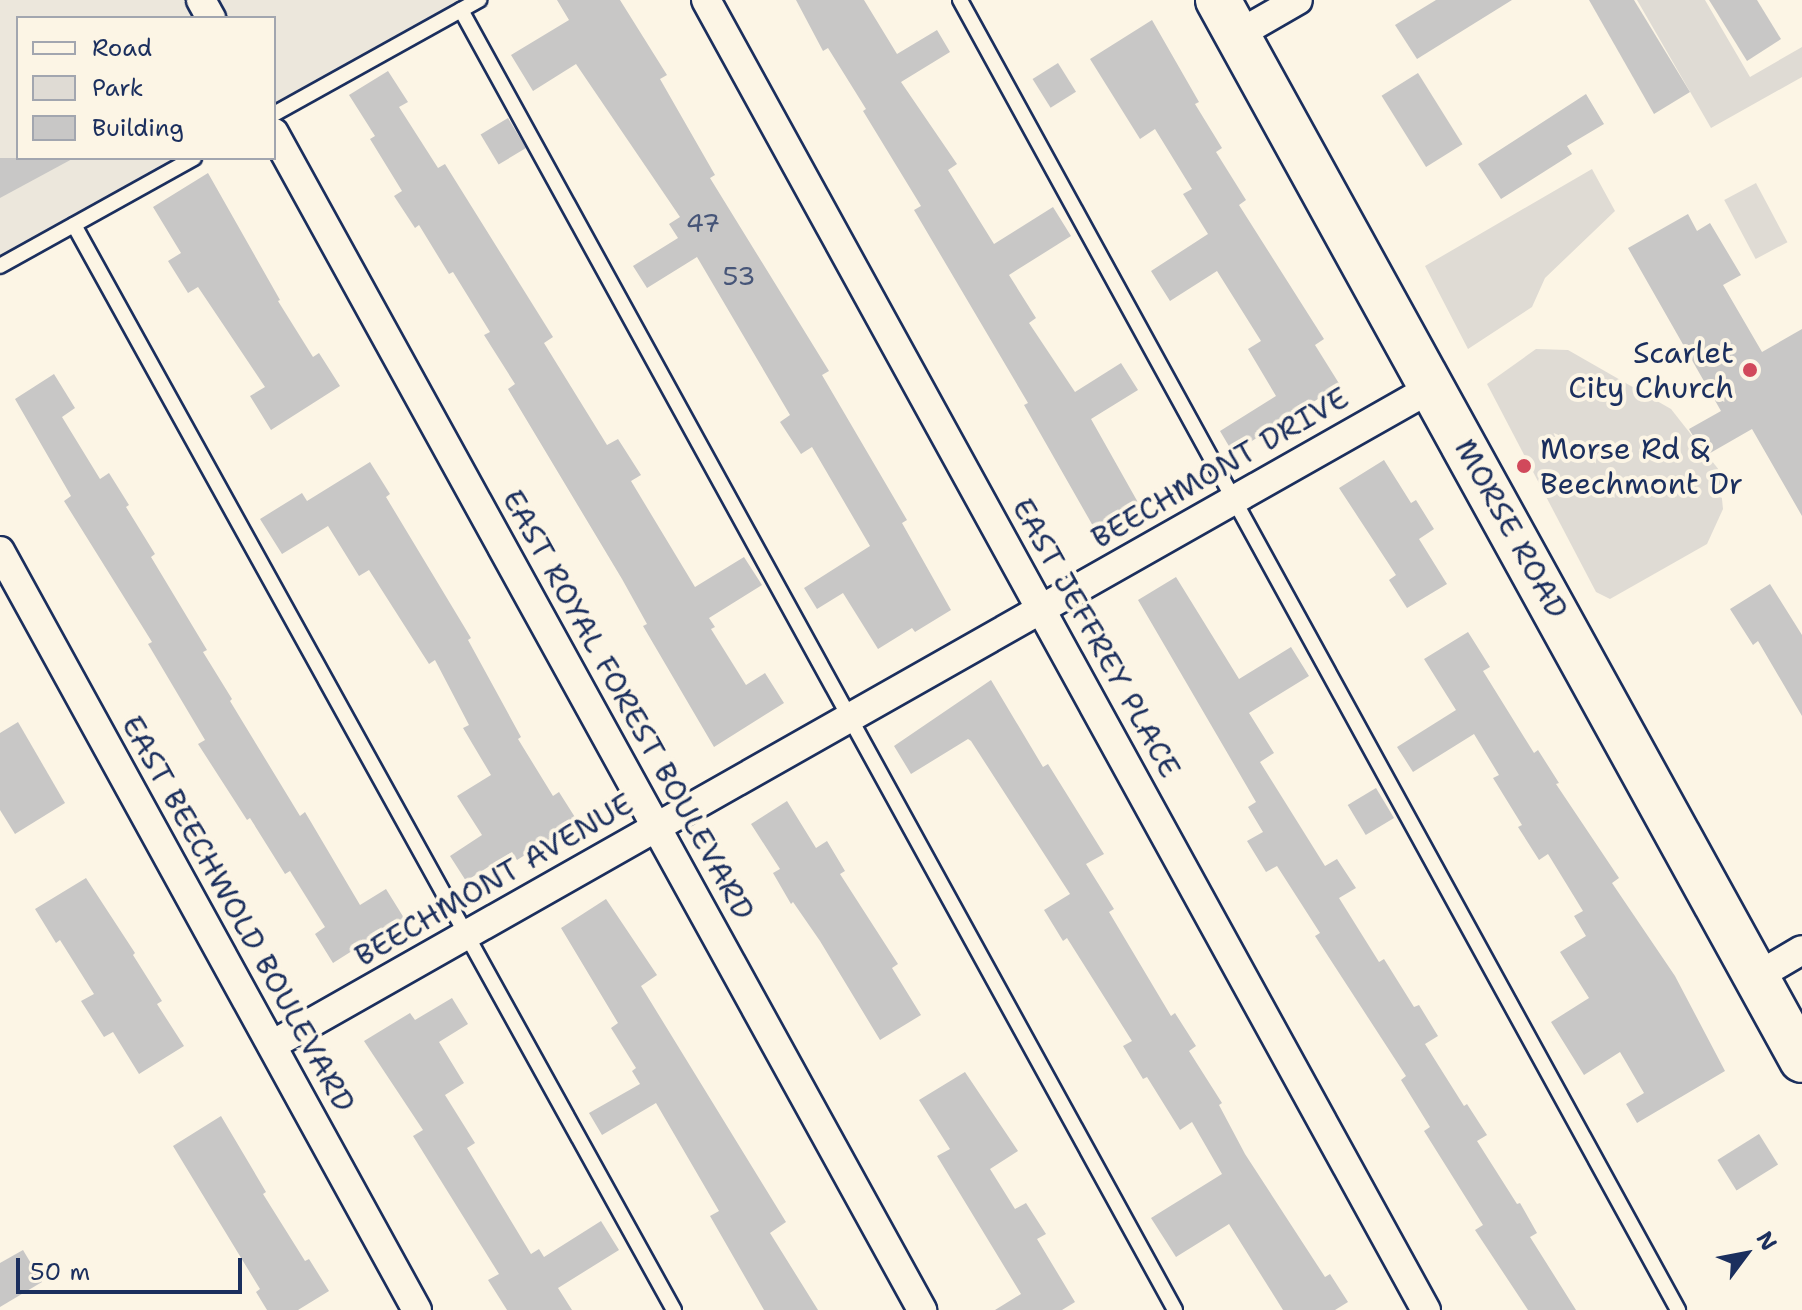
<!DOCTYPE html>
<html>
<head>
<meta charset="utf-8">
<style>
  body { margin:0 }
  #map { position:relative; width:1802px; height:1310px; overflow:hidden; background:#fcf5e5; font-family:"Shantell Sans",sans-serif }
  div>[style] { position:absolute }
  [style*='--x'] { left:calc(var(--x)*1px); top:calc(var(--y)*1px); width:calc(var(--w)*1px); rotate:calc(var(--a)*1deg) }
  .built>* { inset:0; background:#ece7dc }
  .green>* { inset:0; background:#dfdbd4; transform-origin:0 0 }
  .building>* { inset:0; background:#c8c7c6; transform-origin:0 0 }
  .roads { filter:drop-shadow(2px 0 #1b2f5e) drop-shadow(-2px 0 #1b2f5e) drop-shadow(0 2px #1b2f5e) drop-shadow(0 -2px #1b2f5e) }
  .service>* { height:14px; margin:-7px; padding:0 7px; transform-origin:7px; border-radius:7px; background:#fcf5e5 }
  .minor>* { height:28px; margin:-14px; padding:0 14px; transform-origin:14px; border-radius:14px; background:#fcf5e5 }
  .primary>* { height:44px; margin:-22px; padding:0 22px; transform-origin:22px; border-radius:22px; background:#fcf5e5 }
  .dots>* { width:22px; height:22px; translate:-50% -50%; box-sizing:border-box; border:4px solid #fcf5e5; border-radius:50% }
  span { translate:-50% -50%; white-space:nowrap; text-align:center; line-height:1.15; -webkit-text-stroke:8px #fcf5e5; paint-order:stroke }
  .number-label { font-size:26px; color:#465578 }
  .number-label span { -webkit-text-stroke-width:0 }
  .poi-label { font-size:30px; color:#1b2f5e }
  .right { translate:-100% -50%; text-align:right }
  .left { translate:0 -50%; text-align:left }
  .street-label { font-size:30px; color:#1b2f5e }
  .legend { position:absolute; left:16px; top:16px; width:260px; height:144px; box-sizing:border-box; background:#fcf5e5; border:2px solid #a2a6af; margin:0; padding:10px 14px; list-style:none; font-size:24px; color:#1b2f5e }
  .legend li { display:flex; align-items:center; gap:16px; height:40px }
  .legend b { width:40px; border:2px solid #a2a6af }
  .north { position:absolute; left:1706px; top:1214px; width:80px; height:80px; -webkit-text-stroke:6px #fcf5e5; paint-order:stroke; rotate:58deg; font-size:22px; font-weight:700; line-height:32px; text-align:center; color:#1b2f5e }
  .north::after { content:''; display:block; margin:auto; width:28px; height:36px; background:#1b2f5e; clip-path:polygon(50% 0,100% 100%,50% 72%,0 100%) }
  .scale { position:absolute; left:16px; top:1258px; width:226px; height:36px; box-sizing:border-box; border:4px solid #1b2f5e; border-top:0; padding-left:10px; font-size:24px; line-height:28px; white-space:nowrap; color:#1b2f5e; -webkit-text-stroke:6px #fcf5e5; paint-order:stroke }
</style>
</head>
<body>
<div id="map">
  <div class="built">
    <i style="clip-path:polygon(0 0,479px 0,274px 114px,274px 18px,18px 18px,18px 158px,194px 158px,0 266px)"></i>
  </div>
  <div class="green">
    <i style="clip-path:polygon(1637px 0,1705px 0,1750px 77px,1802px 47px,1802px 77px,1711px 128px)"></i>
    <i style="clip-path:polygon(1592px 169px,1615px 211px,1545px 278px,1532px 307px,1468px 349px,1425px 266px)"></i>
    <i style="left:1756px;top:183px;width:67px;height:36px;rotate:62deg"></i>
    <i style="clip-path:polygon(1536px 349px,1568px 350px,1671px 409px,1719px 470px,1723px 509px,1707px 544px,1610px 599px,1596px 592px,1487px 384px)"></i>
  </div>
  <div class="building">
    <i style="clip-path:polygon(557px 0,620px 0,667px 75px,660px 79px,715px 175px,710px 178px,829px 371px,822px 375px,907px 520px,902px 523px,951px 610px,915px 632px,912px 628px,878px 649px,843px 593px,817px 609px,804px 588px,870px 546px,812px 447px,801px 454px,780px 422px,790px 415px,697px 257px,647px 288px,633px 266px,678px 238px,669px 224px,680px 217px,576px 64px,533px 91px,511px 55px,569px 20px)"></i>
    <i style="clip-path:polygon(796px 0,864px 0,897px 54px,937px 30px,950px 52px,901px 82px,957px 164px,948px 170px,994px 244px,1053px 207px,1071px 236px,1009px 275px,1036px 318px,1029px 323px,1075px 392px,1121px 363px,1138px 390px,1091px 419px,1140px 506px,1097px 533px,1024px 405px,1028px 403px,914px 210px,921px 206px,863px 111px,866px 109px,828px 48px,823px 51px)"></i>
    <i style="clip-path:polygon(1436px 0,1512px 0,1417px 59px,1395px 25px)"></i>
    <i style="clip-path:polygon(1589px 0,1634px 0,1690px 92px,1654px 114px)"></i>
    <i style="clip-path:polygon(1709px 0,1757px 0,1781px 39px,1747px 61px)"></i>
    <i style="clip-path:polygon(1152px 20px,1199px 102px,1195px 104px,1222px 148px,1216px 152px,1246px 200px,1239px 205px,1324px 339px,1315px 345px,1340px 385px,1233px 453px,1220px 431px,1276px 396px,1248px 349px,1261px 341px,1217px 271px,1170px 301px,1151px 271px,1208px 234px,1183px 194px,1192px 189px,1155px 129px,1140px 139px,1090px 59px)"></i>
    <i style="left:1058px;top:63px;width:34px;height:30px;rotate:58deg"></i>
    <i style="clip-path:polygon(388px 71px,408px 102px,399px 107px,438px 168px,445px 164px,553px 337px,544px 343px,607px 445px,618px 439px,641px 475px,631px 481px,695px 587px,744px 557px,762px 585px,709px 618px,715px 627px,711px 629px,746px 685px,765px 673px,784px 703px,714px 747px,643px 626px,647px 624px,622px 579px,508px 389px,515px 384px,484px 335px,490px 332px,453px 272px,449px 274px,419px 225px,415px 228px,394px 196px,402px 191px,370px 139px,375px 136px,349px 95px)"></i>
    <i style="left:1418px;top:73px;width:84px;height:43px;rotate:58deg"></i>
    <i style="clip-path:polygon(1586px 94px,1604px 124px,1567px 146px,1572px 154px,1501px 199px,1478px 164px)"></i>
    <i style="left:508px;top:118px;width:35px;height:32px;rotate:59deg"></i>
    <i style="clip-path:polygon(0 158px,74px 158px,0 198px)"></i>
    <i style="clip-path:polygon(208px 173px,280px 300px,278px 301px,313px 357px,319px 353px,340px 386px,271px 430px,250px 396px,265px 387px,198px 287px,188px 293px,168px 261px,181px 253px,153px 207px)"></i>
    <i style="clip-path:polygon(1688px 214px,1697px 231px,1710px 223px,1741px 275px,1723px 285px,1762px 352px,1802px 329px,1802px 516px,1752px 429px,1705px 456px,1689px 429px,1721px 411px,1628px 248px)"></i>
    <i style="clip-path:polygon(54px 374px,75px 408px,62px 417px,100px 479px,109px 473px,129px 505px,126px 507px,155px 554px,151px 557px,207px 650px,203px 652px,232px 699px,230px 701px,300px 816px,305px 812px,360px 905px,386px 889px,404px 918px,333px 963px,315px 934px,325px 927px,290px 871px,285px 874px,250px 818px,247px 820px,198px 744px,205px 740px,148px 644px,152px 642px,64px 501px,71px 496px,15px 399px)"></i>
    <i style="clip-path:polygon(1384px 460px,1411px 503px,1416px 500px,1434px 529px,1419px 539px,1447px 584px,1407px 608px,1389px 580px,1396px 575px,1339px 488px)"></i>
    <i style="clip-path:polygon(370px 462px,390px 494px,386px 497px,471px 638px,468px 640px,521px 737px,518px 739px,553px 796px,559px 792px,578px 822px,517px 860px,512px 852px,466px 881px,450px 856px,482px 835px,457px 796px,491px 775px,463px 728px,469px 725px,435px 660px,429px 664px,369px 570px,359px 576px,328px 526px,282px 554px,260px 519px,302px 493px,307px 501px)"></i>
    <i style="clip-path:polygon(1176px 577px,1239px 679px,1291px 647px,1309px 676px,1249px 713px,1274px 753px,1260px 762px,1325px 866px,1337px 859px,1356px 888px,1339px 898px,1379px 962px,1384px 959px,1414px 1007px,1419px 1005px,1438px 1036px,1425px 1044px,1464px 1106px,1467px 1104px,1487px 1135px,1477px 1141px,1517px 1204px,1520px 1203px,1537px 1233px,1530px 1237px,1576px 1310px,1528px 1310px,1475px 1230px,1483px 1225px,1424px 1131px,1430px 1127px,1401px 1080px,1406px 1076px,1315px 936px,1320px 933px,1277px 866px,1266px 872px,1247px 841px,1263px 832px,1248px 807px,1256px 802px,1138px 600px)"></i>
    <i style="clip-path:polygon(1770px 584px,1802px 635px,1802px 716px,1758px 641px,1753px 645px,1730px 609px)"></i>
    <i style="clip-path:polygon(1468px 632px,1490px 667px,1483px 671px,1534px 753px,1538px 750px,1559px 783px,1556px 784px,1619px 878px,1612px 883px,1675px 976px,1725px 1071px,1637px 1123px,1626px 1104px,1644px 1093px,1620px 1052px,1584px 1075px,1551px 1022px,1589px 998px,1560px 952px,1586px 936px,1574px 916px,1583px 911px,1548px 854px,1539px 860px,1518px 827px,1522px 825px,1493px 778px,1499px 775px,1474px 734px,1413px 772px,1397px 747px,1456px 710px,1424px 659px)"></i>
    <i style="clip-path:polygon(991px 680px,1043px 767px,1048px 764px,1104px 854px,1086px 864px,1114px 909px,1109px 912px,1171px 1016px,1175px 1013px,1196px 1046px,1189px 1051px,1222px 1103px,1219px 1105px,1245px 1154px,1325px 1277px,1330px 1274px,1348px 1302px,1335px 1310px,1283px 1310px,1229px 1224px,1176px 1257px,1151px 1218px,1222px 1174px,1192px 1122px,1180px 1130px,1147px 1077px,1143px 1079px,1123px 1046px,1132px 1041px,1067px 938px,1063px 941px,1044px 910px,1070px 894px,971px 741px,968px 739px,911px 774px,894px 746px)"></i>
    <i style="clip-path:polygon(18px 722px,65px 803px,15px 834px,0 810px,0 733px)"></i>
    <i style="left:1376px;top:788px;width:35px;height:33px;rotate:59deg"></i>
    <i style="clip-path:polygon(787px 801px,816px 848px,827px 841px,845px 871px,840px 874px,898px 964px,892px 968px,921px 1015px,880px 1040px,820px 941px,793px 902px,791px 904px,773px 873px,780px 869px,751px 824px)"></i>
    <i style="clip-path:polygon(86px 878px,135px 953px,133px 955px,162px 1001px,157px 1004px,184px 1046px,139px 1074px,113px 1032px,104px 1037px,81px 1001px,94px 994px,60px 940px,56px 943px,35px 909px)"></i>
    <i style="clip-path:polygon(606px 899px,657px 975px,641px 986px,786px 1222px,770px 1233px,818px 1310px,764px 1310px,710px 1216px,719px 1211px,656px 1103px,602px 1135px,589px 1113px,640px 1084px,632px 1071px,636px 1068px,611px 1028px,618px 1023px,561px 928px)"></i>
    <i style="clip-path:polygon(452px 998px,468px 1024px,439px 1042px,464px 1083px,445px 1095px,475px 1143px,467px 1148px,531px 1254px,539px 1249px,544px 1257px,601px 1221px,619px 1250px,558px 1288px,572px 1310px,507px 1310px,488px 1280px,499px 1274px,413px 1136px,423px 1130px,364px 1041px,410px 1013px,415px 1020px)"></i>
    <i style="clip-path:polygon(965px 1072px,1018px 1151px,990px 1169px,1015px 1209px,1026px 1203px,1046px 1234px,1037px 1239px,1075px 1302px,1062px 1310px,995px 1310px,1021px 1294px,937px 1156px,950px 1149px,919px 1100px)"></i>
    <i style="clip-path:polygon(221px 1116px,266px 1192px,263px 1194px,305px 1261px,309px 1259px,329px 1291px,298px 1310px,267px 1310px,256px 1292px,260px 1289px,173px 1146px)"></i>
    <i style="left:1759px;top:1134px;width:36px;height:49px;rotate:58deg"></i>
    <i style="clip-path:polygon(23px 1250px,42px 1282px,0 1307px,0 1263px)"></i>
  </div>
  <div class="roads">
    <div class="service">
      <i style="--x:960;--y:0;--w:1494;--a:61.27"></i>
      <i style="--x:461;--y:10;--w:1483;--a:61.22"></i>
      <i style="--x:274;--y:114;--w:235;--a:-29.1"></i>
      <i style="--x:74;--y:225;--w:1240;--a:61.06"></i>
      <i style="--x:0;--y:266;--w:222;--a:-29.1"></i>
    </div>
    <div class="minor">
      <i style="--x:201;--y:0;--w:21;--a:61"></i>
      <i style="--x:706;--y:0;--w:1495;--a:61.21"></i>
      <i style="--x:1237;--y:35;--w:70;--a:-29.8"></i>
      <i style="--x:274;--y:133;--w:1344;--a:61.16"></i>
      <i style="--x:0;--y:551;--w:866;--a:61.22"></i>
      <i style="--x:1756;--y:977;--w:53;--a:-30.4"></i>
      <i style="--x:272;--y:1045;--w:1334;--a:-29.54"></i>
    </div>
    <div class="primary">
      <i style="--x:1218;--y:0;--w:1210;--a:61.15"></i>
    </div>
  </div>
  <div class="dots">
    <i style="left:1750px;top:370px;background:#d1495b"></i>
    <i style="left:1524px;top:466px;background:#d1495b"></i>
  </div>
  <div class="number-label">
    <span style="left:703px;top:223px">47</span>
    <span style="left:739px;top:276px">53</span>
  </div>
  <div class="poi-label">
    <span class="right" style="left:1734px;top:370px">Scarlet<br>City Church</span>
    <span class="left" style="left:1540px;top:466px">Morse Rd &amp;<br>Beechmont Dr</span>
  </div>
  <div class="street-label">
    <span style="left:1220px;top:468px;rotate:-30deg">BEECHMONT DRIVE</span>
    <span style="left:1511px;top:529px;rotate:61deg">MORSE ROAD</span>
    <span style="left:1096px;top:638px;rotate:61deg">EAST JEFFREY PLACE</span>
    <span style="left:628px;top:705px;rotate:61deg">EAST ROYAL FOREST BOULEVARD</span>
    <span style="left:494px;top:880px;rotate:-30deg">BEECHMONT AVENUE</span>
    <span style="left:238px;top:914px;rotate:61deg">EAST BEECHWOLD BOULEVARD</span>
  </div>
  <ul class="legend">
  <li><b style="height:10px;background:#fcf5e5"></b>Road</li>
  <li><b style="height:22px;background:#dfdbd4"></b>Park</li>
  <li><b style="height:22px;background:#c8c7c6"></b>Building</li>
  </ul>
  <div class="north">N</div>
  <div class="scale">50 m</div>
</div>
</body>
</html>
